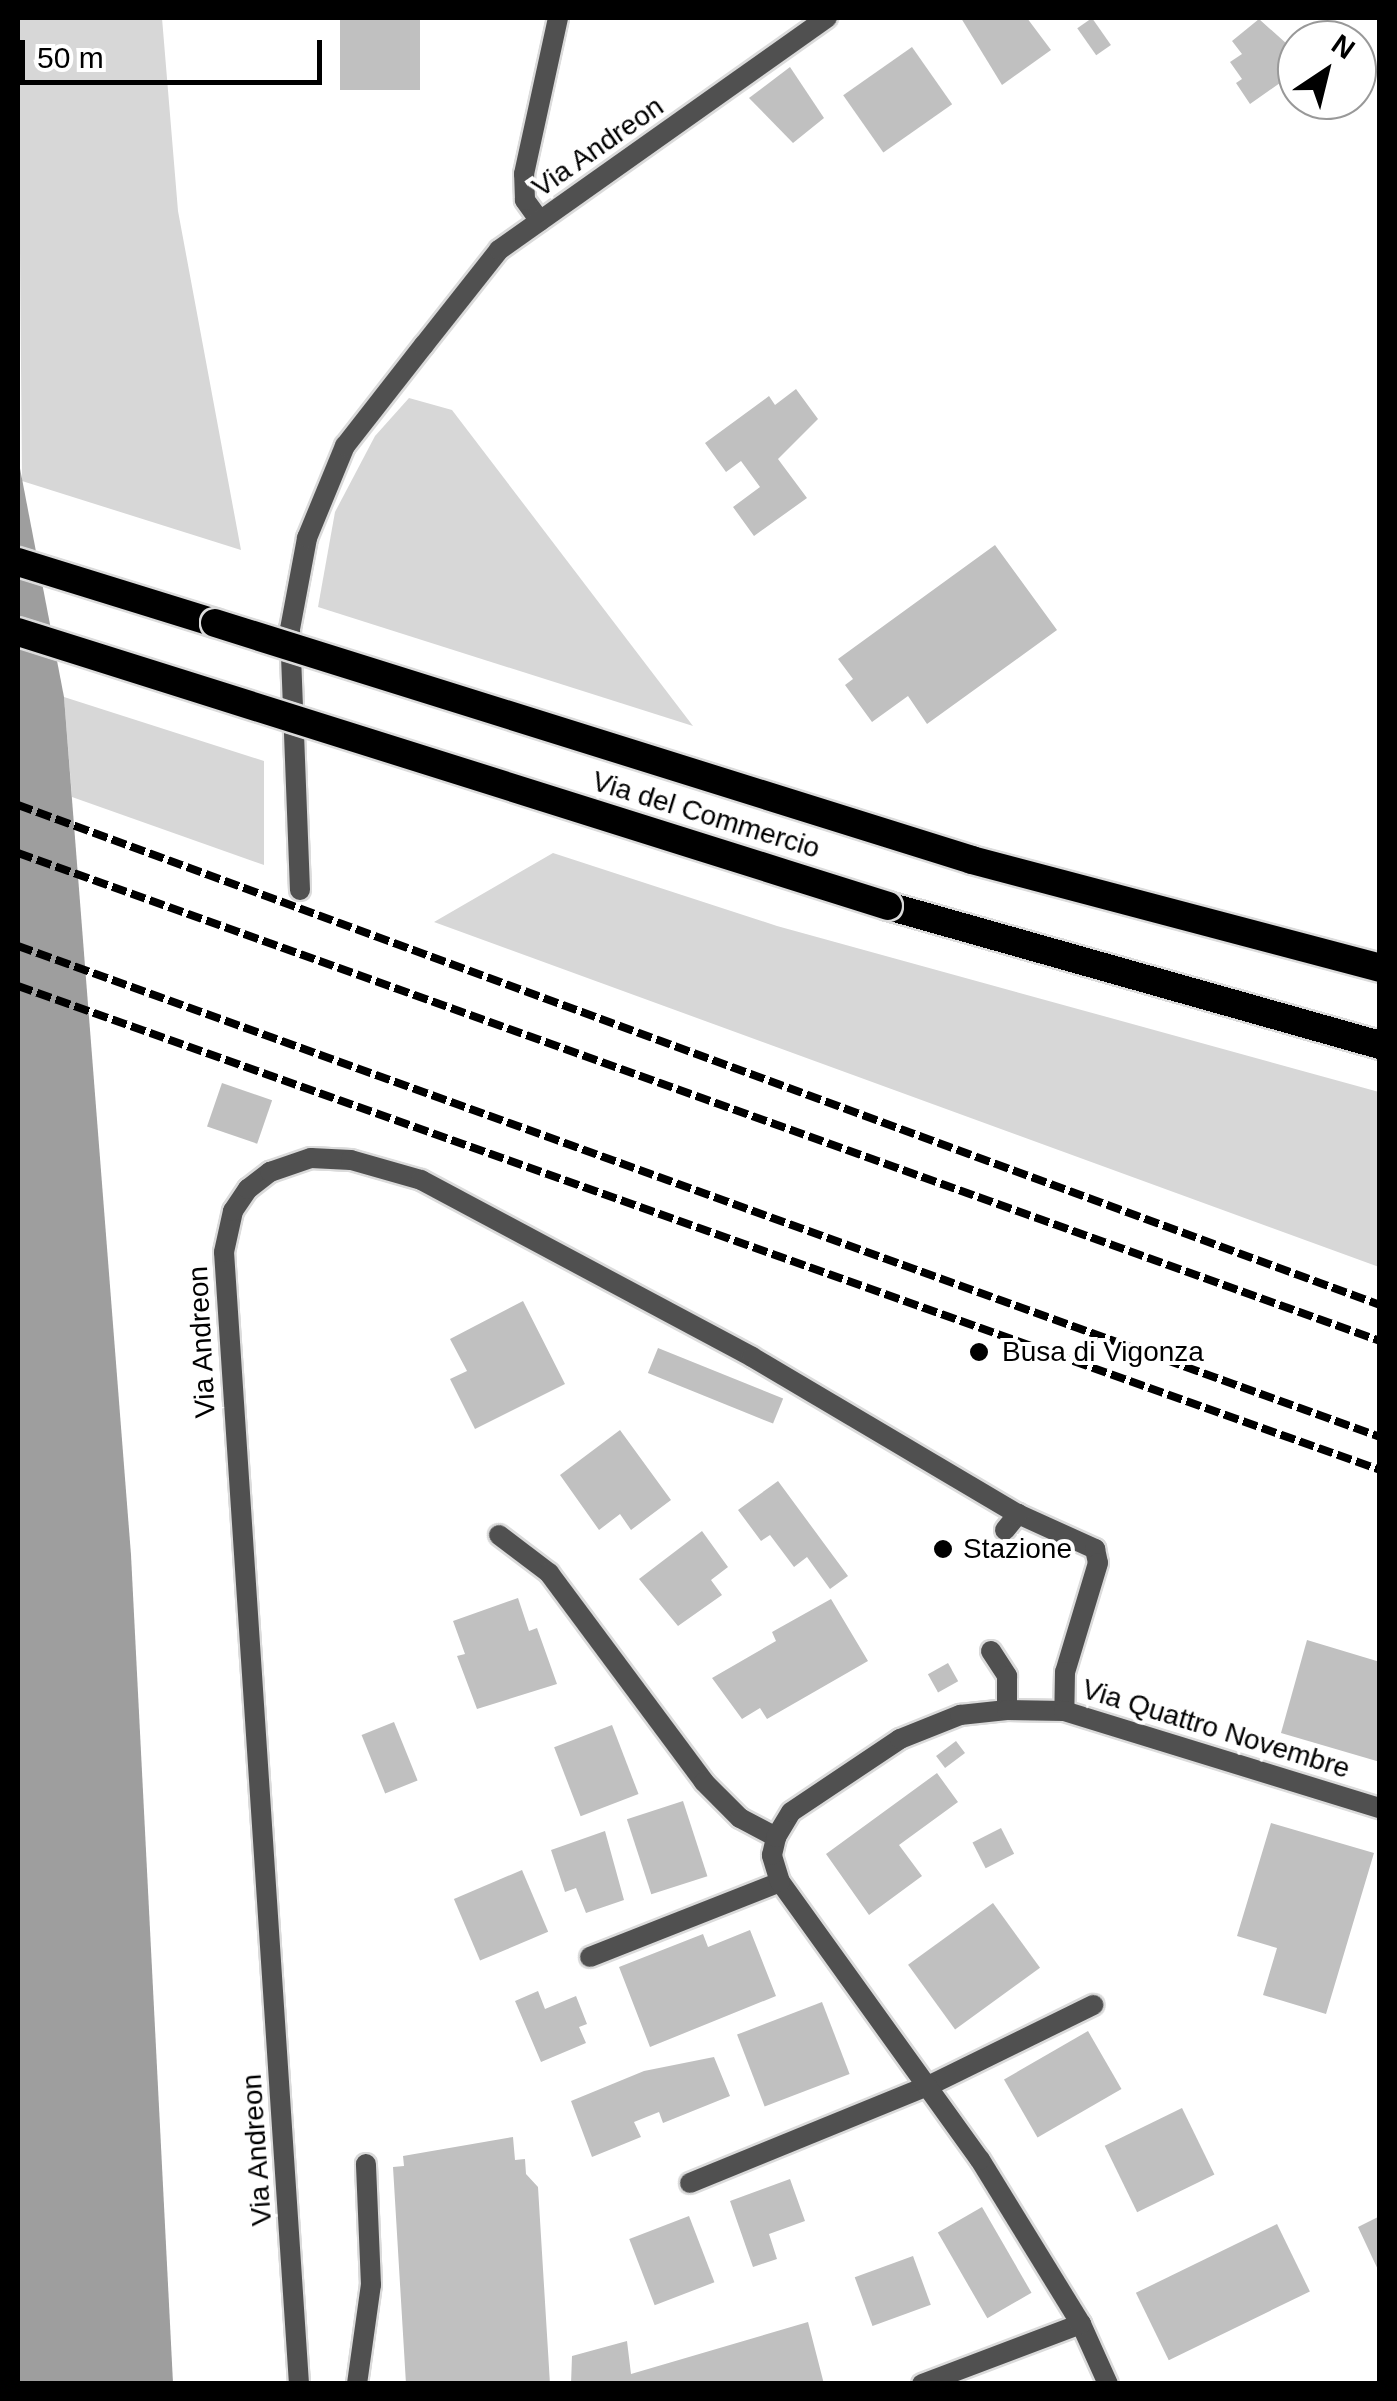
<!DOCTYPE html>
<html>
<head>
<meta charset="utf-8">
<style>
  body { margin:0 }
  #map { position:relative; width:1397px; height:2401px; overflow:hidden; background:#fff; font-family:Helvetica,sans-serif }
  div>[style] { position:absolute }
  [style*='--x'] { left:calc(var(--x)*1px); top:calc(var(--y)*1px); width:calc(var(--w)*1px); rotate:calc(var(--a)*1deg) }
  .green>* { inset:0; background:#d7d7d7 }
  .water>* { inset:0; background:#9e9e9e }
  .building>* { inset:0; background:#c0c0c0; transform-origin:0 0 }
  .roads { filter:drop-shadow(2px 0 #dbdbdb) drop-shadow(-2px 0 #dbdbdb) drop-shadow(0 2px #dbdbdb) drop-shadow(0 -2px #dbdbdb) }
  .service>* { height:20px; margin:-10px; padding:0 10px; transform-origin:10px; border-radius:10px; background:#505050 }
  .minor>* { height:20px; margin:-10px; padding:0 10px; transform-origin:10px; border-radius:10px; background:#505050 }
  .trunk>* { height:28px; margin:-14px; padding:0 14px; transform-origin:14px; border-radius:14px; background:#000 }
  .rail>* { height:8px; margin-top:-4px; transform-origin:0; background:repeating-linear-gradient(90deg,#000 0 15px,transparent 0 20px) }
  .bridges { filter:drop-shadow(2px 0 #dbdbdb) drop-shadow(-2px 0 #dbdbdb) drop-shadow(0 2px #dbdbdb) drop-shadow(0 -2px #dbdbdb) }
  .trunk-bridge>* { height:28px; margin:-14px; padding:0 14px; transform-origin:14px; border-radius:14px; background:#000 }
  .dots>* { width:28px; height:28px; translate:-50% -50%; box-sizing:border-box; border:5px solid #fff; border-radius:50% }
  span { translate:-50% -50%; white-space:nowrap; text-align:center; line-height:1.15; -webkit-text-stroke:8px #fff; paint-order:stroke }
  .street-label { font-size:28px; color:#000 }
  .poi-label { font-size:28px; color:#000 }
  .left { translate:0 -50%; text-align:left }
  .frame { position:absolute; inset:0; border:20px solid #000; pointer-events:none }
  .north { position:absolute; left:1277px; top:20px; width:100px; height:100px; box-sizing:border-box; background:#fff; border:2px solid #999; border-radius:50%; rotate:35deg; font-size:28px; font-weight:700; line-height:40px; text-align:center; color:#000 }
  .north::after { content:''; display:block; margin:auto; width:35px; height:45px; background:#000; clip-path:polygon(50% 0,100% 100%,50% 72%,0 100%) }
  .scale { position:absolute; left:20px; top:40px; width:302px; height:45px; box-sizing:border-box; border:5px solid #000; border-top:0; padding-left:12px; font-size:30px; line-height:35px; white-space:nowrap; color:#000; -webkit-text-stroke:8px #fff; paint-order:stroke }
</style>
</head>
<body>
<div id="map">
  <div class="green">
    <i style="clip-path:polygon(18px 18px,162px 18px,178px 211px,241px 550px,22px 481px)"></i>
    <i style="clip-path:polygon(409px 398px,452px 410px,693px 726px,318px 607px,335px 512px,375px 436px)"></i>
    <i style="clip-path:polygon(64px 697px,264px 761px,264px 865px,72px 797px)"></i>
    <i style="clip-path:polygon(553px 853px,777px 926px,1379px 1092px,1379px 1267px,434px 922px)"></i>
  </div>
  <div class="water">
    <i style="clip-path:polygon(18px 458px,64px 697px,131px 1555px,173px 2383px,18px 2383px)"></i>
  </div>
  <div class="building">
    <i style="left:340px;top:18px;width:80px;height:72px"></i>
    <i style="clip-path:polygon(961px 18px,1027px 18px,1051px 50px,1002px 85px)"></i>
    <i style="left:1092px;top:18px;width:33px;height:18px;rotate:55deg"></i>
    <i style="clip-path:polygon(1259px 19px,1297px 53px,1297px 71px,1250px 104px,1236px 83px,1242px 79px,1230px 62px,1242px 54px,1232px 41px)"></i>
    <i style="left:912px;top:47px;width:70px;height:84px;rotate:55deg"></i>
    <i style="clip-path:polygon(790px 67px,824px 118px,793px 143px,749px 98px)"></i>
    <i style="clip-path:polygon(796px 389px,818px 419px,778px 459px,807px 498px,754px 536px,733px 507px,760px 487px,741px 461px,726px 472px,705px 443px,769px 396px,775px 405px)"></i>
    <i style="clip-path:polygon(995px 545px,1057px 630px,927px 724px,908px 696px,872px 722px,845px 685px,853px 679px,838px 659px)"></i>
    <i style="left:222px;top:1083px;width:53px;height:46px;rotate:19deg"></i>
    <i style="clip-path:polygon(523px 1301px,565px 1384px,475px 1429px,450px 1379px,467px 1371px,450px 1339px)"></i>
    <i style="left:658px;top:1348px;width:135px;height:27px;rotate:22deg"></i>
    <i style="clip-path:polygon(620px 1430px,671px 1500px,631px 1530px,620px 1514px,599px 1530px,560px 1475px)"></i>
    <i style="clip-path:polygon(778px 1481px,848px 1576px,830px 1589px,807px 1557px,794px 1567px,770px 1535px,761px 1541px,738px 1510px)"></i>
    <i style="clip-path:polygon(702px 1531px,728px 1567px,711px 1580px,722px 1595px,678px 1626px,639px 1579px)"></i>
    <i style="clip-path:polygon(518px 1598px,529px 1631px,537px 1628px,557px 1684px,477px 1709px,457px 1656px,465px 1654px,453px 1621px)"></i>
    <i style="clip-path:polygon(831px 1599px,868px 1661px,767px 1719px,760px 1708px,742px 1719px,712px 1678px,776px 1641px,772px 1632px)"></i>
    <i style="clip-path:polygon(1307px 1640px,1380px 1662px,1380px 1762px,1281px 1733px)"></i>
    <i style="left:948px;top:1663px;width:21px;height:23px;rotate:61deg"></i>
    <i style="left:394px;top:1722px;width:63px;height:35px;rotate:68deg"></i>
    <i style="left:612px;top:1725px;width:74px;height:62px;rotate:69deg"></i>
    <i style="left:956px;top:1741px;width:15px;height:25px;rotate:53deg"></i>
    <i style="clip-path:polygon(937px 1773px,958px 1802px,899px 1845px,922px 1876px,869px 1915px,826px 1854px)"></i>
    <i style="left:683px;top:1801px;width:79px;height:59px;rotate:72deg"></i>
    <i style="clip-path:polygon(1271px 1823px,1374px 1853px,1326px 2014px,1263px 1995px,1277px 1948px,1237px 1936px)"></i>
    <i style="left:1001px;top:1828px;width:29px;height:32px;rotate:63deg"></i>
    <i style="clip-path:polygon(605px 1831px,624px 1900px,586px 1913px,576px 1888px,565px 1892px,551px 1850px)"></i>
    <i style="left:522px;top:1870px;width:67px;height:74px;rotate:67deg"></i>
    <i style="left:993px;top:1903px;width:80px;height:105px;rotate:54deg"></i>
    <i style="clip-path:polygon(750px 1930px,776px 1996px,650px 2047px,619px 1967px,703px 1934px,708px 1947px)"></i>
    <i style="clip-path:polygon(538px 1991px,545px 2009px,576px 1996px,587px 2024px,579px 2027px,586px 2043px,541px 2062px,515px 2001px)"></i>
    <i style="left:822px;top:2002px;width:77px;height:91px;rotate:69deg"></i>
    <i style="left:1088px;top:2031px;width:67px;height:97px;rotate:60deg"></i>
    <i style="clip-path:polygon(714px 2057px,730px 2096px,663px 2123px,659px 2112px,634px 2122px,641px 2137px,592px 2157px,571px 2101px,644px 2071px)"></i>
    <i style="left:1182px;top:2108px;width:74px;height:86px;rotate:64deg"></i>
    <i style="clip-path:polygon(513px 2137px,515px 2160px,525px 2159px,526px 2174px,538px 2187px,550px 2384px,406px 2384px,393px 2167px,404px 2166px,403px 2156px)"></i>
    <i style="clip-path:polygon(790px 2179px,805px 2221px,769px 2234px,777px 2259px,753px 2267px,730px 2201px)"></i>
    <i style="left:982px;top:2207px;width:99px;height:51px;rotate:60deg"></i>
    <i style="left:689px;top:2216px;width:71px;height:64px;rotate:69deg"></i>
    <i style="clip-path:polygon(1380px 2216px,1380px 2274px,1358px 2227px)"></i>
    <i style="left:1277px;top:2224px;width:75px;height:157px;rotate:64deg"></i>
    <i style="left:913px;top:2256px;width:52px;height:62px;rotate:70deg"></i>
    <i style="clip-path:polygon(808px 2322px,824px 2384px,571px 2384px,572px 2356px,627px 2341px,631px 2374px)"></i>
  </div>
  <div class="roads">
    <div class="service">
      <i style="--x:300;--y:890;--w:261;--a:-92.2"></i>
      <i style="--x:290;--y:629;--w:93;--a:-79.4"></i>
      <i style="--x:307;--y:538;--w:100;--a:-67.6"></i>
      <i style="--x:345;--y:446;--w:128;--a:-52"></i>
      <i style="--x:1005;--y:1530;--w:21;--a:-51"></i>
      <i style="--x:1018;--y:1514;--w:85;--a:24.4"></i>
      <i style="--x:1095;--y:1549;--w:14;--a:78"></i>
      <i style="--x:1098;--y:1563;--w:114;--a:106.8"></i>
      <i style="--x:1065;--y:1672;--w:39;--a:91"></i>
      <i style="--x:991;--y:1651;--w:30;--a:57"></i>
      <i style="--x:1007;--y:1676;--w:34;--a:90"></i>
      <i style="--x:357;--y:2384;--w:100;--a:-82"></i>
      <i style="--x:371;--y:2285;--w:121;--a:-92.4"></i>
    </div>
    <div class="minor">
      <i style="--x:540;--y:221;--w:26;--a:-126"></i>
      <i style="--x:525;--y:200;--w:26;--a:-92"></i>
      <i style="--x:524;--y:174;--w:160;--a:-77.7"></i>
      <i style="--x:424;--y:345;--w:121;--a:-51.7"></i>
      <i style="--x:499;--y:250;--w:402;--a:-35.3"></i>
      <i style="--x:499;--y:1535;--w:63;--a:37.2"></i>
      <i style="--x:549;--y:1573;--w:260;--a:53.4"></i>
      <i style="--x:704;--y:1782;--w:51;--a:45"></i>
      <i style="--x:740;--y:1818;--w:41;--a:27.8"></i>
      <i style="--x:590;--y:1957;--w:204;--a:-21.5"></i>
      <i style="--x:690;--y:2183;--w:259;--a:-22.2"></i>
      <i style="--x:930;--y:2085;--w:182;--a:-26.1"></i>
      <i style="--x:299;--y:2384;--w:1134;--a:-93.79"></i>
      <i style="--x:224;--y:1252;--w:42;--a:-77.6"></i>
      <i style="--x:233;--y:1211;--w:27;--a:-56"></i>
      <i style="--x:248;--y:1189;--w:28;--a:-38"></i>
      <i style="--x:270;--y:1172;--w:43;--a:-18.9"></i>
      <i style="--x:311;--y:1158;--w:40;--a:2.9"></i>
      <i style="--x:351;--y:1160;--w:73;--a:15.9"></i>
      <i style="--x:421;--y:1180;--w:375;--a:28.1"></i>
      <i style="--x:752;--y:1357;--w:309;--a:30.6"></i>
      <i style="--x:922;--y:2384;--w:170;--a:-20.7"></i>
      <i style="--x:1108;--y:2384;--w:66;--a:-114.2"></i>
      <i style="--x:1081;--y:2324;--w:193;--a:-121.6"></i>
      <i style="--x:980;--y:2160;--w:342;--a:-125.7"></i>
      <i style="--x:780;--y:1882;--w:28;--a:-107"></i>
      <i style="--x:772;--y:1855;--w:18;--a:-77"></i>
      <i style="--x:776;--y:1837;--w:29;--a:-59"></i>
      <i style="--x:791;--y:1812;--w:131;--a:-33.8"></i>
      <i style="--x:900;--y:1739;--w:65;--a:-21.8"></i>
      <i style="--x:960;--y:1715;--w:47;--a:-6.1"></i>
      <i style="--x:1007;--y:1710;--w:57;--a:1"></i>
      <i style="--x:1064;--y:1711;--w:331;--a:17.1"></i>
    </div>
    <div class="trunk">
      <i style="--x:18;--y:562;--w:206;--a:17.2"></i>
      <i style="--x:888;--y:906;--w:511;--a:15.78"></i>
    </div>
  </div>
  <div class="rail">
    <i style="--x:18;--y:805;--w:1451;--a:20.16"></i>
    <i style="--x:18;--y:853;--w:1447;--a:19.71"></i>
    <i style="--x:18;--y:946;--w:1448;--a:19.82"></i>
    <i style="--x:18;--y:986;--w:1445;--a:19.56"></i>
  </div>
  <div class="bridges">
    <div class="trunk-bridge">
      <i style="--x:215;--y:623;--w:793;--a:17.38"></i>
      <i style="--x:972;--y:860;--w:422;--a:14.8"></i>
      <i style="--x:18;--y:632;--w:912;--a:17.48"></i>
    </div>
  </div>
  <div class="dots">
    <i style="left:979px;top:1352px;background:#000"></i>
    <i style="left:943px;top:1549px;background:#000"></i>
  </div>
  <div class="street-label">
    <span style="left:598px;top:147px;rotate:-35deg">Via Andreon</span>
    <span style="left:706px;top:815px;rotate:17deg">Via del Commercio</span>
    <span style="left:202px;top:1342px;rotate:-93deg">Via Andreon</span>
    <span style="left:1216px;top:1729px;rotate:17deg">Via Quattro Novembre</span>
    <span style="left:257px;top:2150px;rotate:-94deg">Via Andreon</span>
  </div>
  <div class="poi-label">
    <span class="left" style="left:1002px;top:1352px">Busa di Vigonza</span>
    <span class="left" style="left:963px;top:1549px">Stazione</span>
  </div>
  <div class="frame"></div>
  <div class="north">N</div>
  <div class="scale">50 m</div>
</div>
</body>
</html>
